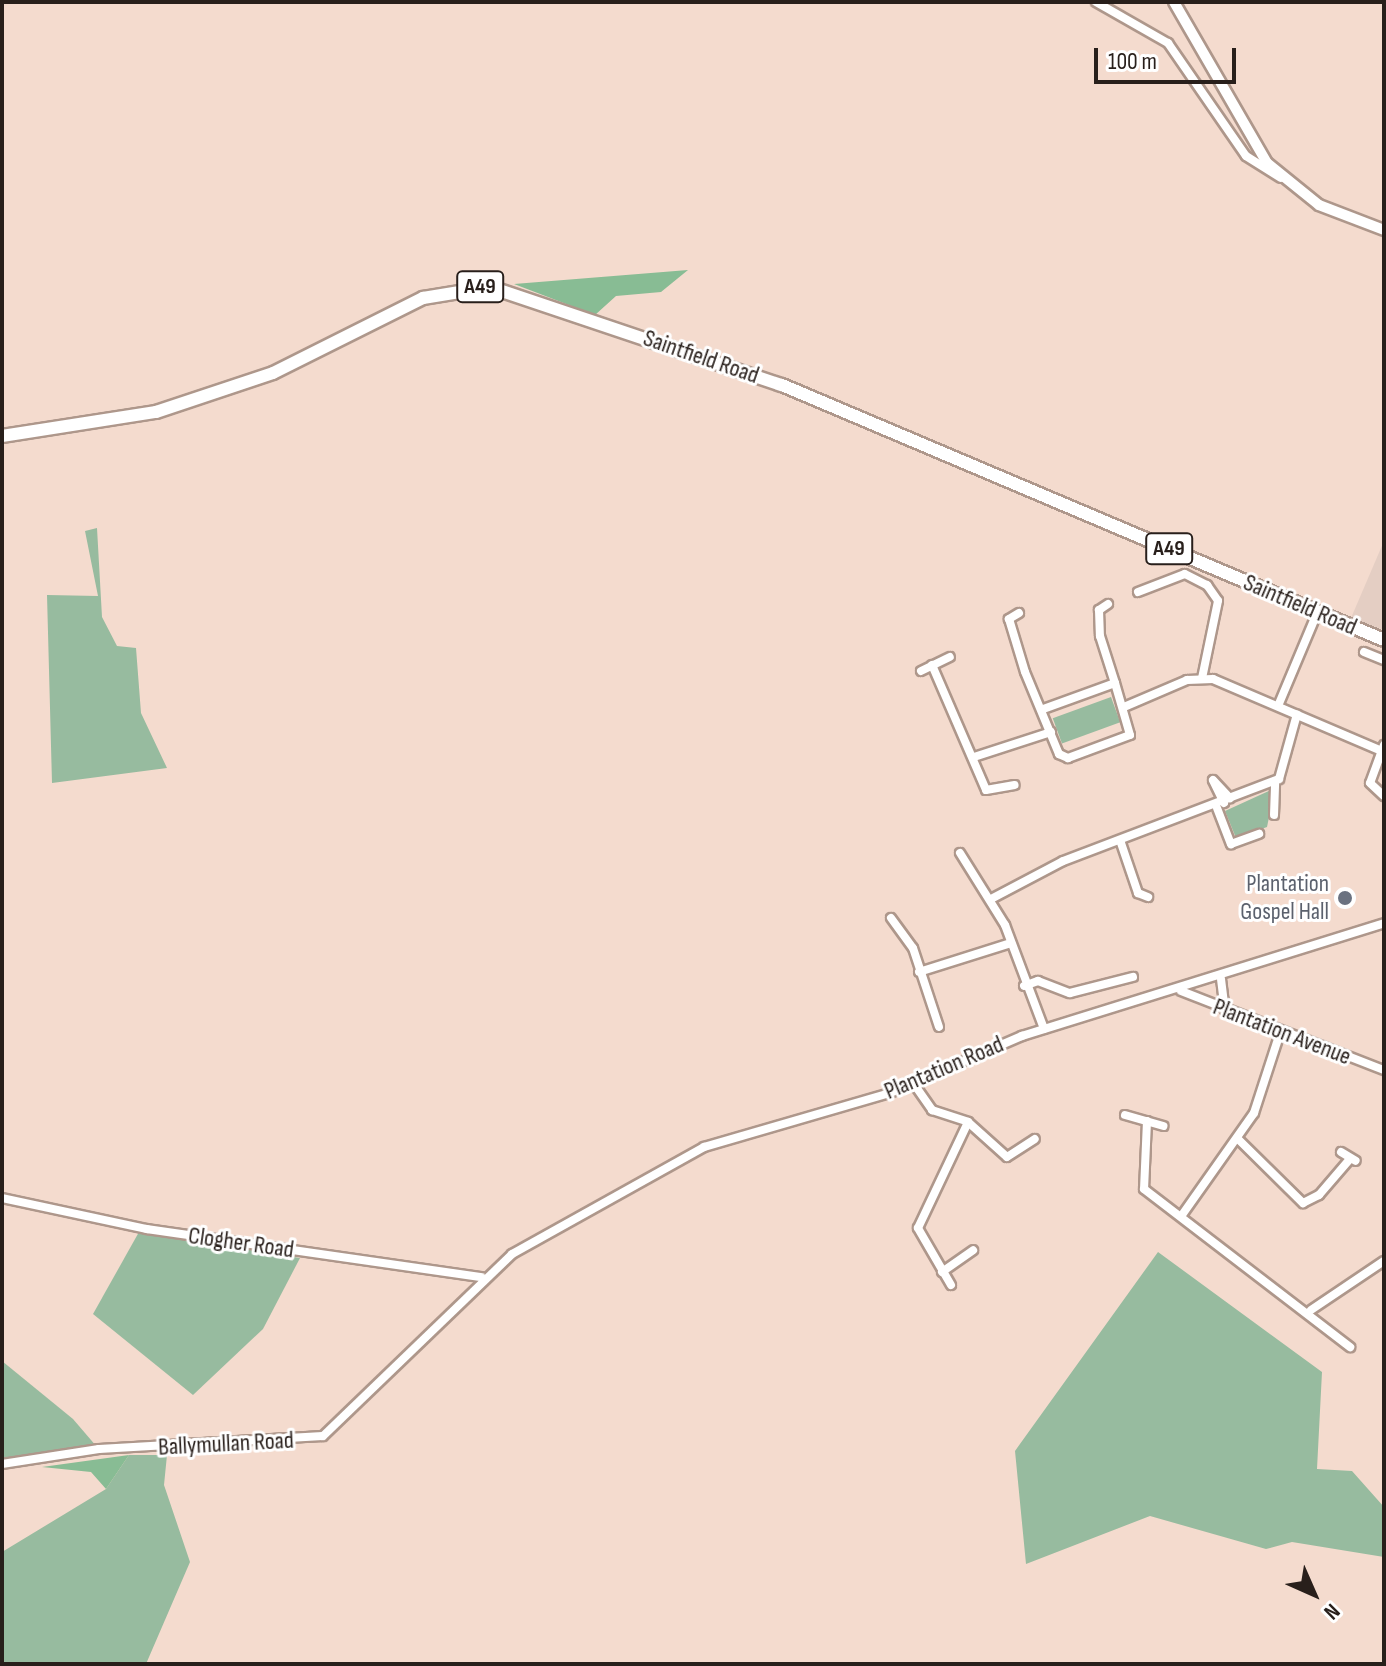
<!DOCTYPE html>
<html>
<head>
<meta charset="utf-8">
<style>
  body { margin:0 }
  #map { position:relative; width:1386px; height:1666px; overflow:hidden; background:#f4dbce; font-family:"Sofia Sans Condensed",sans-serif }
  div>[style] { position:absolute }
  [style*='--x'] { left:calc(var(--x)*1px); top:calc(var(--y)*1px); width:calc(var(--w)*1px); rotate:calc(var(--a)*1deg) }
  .commercial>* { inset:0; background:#e4cec3 }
  .green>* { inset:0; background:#97bb9f; transform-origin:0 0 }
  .forest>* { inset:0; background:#88bc94 }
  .roads { filter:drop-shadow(2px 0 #ae978b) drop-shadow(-2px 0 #ae978b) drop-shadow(0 2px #ae978b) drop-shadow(0 -2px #ae978b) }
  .minor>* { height:8px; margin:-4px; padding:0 4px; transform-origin:4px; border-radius:4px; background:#fff }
  .tertiary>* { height:10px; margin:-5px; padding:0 5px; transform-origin:5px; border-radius:5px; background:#fff }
  .primary>* { height:12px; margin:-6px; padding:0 6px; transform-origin:6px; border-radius:6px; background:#fff }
  .dots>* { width:22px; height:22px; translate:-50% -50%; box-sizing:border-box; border:4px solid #fff; border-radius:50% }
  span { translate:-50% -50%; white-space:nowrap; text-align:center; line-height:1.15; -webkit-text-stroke:6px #fff; paint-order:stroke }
  .shield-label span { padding:2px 6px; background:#fff; border:2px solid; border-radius:6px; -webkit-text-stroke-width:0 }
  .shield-label { font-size:22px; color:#281f1b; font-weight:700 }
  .street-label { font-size:24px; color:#281f1b }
  .worship-label { font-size:24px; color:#5b616d }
  .right { translate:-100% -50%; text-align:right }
  .frame { position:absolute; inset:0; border:4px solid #281f1b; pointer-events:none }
  .north { position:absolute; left:1274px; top:1554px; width:80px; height:80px; -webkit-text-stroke:6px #fff; paint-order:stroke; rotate:135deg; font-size:22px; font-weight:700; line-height:32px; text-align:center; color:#281f1b }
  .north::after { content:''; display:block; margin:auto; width:28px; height:36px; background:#281f1b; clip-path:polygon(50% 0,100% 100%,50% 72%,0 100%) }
  .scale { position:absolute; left:1094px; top:48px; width:142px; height:36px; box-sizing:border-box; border:4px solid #281f1b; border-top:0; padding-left:10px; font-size:24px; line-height:28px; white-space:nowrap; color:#281f1b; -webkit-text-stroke:6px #fff; paint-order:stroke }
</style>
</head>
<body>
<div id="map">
  <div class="commercial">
    <i style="clip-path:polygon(1384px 541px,1384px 630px,1351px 618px)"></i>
  </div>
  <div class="green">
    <i style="clip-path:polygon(97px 528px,102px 617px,117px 646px,136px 648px,141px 713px,167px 768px,52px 783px,47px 595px,98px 596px,85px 531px)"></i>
    <i style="left:1111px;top:697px;width:27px;height:62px;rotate:70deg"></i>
    <i style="clip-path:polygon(1275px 788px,1267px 827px,1236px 838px,1225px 811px)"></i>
    <i style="clip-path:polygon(139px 1232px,300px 1258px,263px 1329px,193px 1395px,93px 1314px)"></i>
    <i style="clip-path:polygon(1158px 1252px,1322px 1372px,1317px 1469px,1352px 1471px,1384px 1507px,1384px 1557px,1292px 1542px,1266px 1549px,1150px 1516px,1026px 1564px,1015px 1451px)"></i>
    <i style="clip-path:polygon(2px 1361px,73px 1419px,97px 1447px,2px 1460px)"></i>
    <i style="clip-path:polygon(129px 1455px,167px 1455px,164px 1485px,190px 1562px,146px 1664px,2px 1664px,2px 1552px,106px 1489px)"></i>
  </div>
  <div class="forest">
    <i style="clip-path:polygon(688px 270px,661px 292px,616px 296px,595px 315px,514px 284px)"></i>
    <i style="clip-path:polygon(129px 1455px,106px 1489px,91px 1472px,42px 1467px)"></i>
  </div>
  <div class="roads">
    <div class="minor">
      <i style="--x:1096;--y:2;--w:83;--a:29.7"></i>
      <i style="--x:1168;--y:43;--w:137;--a:55.4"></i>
      <i style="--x:1246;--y:156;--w:41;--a:32.2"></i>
      <i style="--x:1138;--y:592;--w:50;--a:-21"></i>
      <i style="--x:1185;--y:574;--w:25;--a:27"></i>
      <i style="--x:1207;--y:585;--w:19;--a:55"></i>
      <i style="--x:1218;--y:601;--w:79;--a:101.7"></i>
      <i style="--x:1108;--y:604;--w:11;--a:146"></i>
      <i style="--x:1099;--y:610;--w:26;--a:88"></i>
      <i style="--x:1100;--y:636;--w:49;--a:72.3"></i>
      <i style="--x:1019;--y:613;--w:12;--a:149"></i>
      <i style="--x:1009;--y:619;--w:55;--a:73.2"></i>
      <i style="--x:1025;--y:672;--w:89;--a:67.5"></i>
      <i style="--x:1059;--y:754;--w:10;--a:24"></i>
      <i style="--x:1068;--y:758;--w:66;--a:-20.4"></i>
      <i style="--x:1130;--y:735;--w:54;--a:-106.1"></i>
      <i style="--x:1115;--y:683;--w:77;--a:160.1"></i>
      <i style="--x:1364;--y:652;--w:22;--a:22"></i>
      <i style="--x:932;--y:665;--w:136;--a:66.6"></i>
      <i style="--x:986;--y:790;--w:29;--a:-10"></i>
      <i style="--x:921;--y:671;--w:32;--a:-26"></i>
      <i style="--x:1278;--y:706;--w:101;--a:-67.2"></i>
      <i style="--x:1124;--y:707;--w:69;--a:-23.2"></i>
      <i style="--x:1187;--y:680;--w:26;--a:-2"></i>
      <i style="--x:1213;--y:679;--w:186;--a:23.1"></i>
      <i style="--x:1384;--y:745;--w:40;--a:110.2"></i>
      <i style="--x:1370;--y:783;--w:19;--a:43"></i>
      <i style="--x:974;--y:757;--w:81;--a:-18"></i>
      <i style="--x:1224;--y:803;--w:25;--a:-116"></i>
      <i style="--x:1213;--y:780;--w:25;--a:47"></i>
      <i style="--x:1217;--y:808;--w:39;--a:69"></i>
      <i style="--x:1231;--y:844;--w:30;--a:-20"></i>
      <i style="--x:1274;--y:815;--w:34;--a:-88"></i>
      <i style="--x:1121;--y:843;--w:53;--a:71.2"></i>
      <i style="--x:1138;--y:893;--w:11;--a:22"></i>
      <i style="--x:960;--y:853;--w:85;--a:58"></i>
      <i style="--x:1005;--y:925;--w:111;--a:69.4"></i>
      <i style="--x:991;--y:899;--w:81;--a:-27.8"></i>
      <i style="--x:1063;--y:861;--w:231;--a:-20.8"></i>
      <i style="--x:1279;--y:779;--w:67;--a:-74.5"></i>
      <i style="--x:891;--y:918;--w:37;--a:54"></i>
      <i style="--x:913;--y:948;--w:83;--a:71.8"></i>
      <i style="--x:919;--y:972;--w:96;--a:-17.5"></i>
      <i style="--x:1221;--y:979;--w:31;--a:83"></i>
      <i style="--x:1024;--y:986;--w:15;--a:-20"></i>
      <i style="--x:1038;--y:981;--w:34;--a:21"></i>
      <i style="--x:1070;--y:993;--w:65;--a:-14.3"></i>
      <i style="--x:1181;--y:991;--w:218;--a:21.3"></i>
      <i style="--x:914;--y:1084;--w:32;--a:55"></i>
      <i style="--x:932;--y:1110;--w:38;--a:18"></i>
      <i style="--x:968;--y:1122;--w:52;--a:41.9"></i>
      <i style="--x:1007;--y:1157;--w:33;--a:-33"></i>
      <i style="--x:1125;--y:1115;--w:40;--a:16"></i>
      <i style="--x:1147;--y:1121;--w:68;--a:92.5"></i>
      <i style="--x:1144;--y:1189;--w:260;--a:37.5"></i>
      <i style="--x:1237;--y:1138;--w:93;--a:44.6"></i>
      <i style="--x:1303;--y:1203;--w:18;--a:-27"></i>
      <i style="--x:1319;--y:1195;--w:46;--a:-49.4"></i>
      <i style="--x:1341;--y:1152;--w:17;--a:31"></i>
      <i style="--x:2;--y:1198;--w:148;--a:12.1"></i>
      <i style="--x:147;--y:1229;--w:338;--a:8.2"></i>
      <i style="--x:1182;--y:1215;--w:125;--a:-54.8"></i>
      <i style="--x:1254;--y:1113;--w:84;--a:-72"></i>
      <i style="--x:942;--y:1272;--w:38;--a:-35"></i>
      <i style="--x:951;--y:1285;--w:66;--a:-120.1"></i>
      <i style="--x:918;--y:1228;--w:117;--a:-64.7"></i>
      <i style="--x:1311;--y:1310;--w:88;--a:-33.9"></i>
      <i style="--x:2;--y:1464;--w:98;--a:-8.8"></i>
      <i style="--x:99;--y:1449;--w:224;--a:-3.3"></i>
      <i style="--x:323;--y:1436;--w:262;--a:-43.9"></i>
      <i style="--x:512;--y:1254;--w:220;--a:-29.1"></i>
      <i style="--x:704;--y:1147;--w:194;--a:-16.2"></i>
      <i style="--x:890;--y:1093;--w:144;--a:-23.4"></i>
      <i style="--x:1022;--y:1036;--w:379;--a:-17.3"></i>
    </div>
    <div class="tertiary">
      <i style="--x:1174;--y:2;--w:186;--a:60"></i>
      <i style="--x:1267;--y:163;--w:67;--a:38.9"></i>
      <i style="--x:1319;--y:205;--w:70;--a:21"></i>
    </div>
    <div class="primary">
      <i style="--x:2;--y:436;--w:156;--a:-8.9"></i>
      <i style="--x:156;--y:412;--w:123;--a:-18.4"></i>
      <i style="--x:273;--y:373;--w:168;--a:-26.6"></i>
      <i style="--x:423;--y:298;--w:68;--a:-9.3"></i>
      <i style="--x:490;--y:287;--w:308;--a:18.6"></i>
      <i style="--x:782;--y:385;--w:654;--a:22.96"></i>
    </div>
  </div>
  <div class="dots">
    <i style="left:1345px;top:898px;background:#6b7280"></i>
  </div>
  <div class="shield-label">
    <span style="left:480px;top:287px">A49</span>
    <span style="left:1169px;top:549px">A49</span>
  </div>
  <div class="street-label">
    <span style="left:701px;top:357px;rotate:19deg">Saintfield Road</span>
    <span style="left:1300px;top:605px;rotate:23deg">Saintfield Road</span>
    <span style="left:1282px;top:1032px;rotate:21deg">Plantation Avenue</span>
    <span style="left:944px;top:1068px;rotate:-23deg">Plantation Road</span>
    <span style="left:241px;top:1243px;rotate:8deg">Clogher Road</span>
    <span style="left:226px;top:1444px;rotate:-3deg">Ballymullan Road</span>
  </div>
  <div class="worship-label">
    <span class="right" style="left:1329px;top:898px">Plantation<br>Gospel Hall</span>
  </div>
  <div class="frame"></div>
  <div class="north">N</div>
  <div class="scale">100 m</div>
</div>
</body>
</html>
